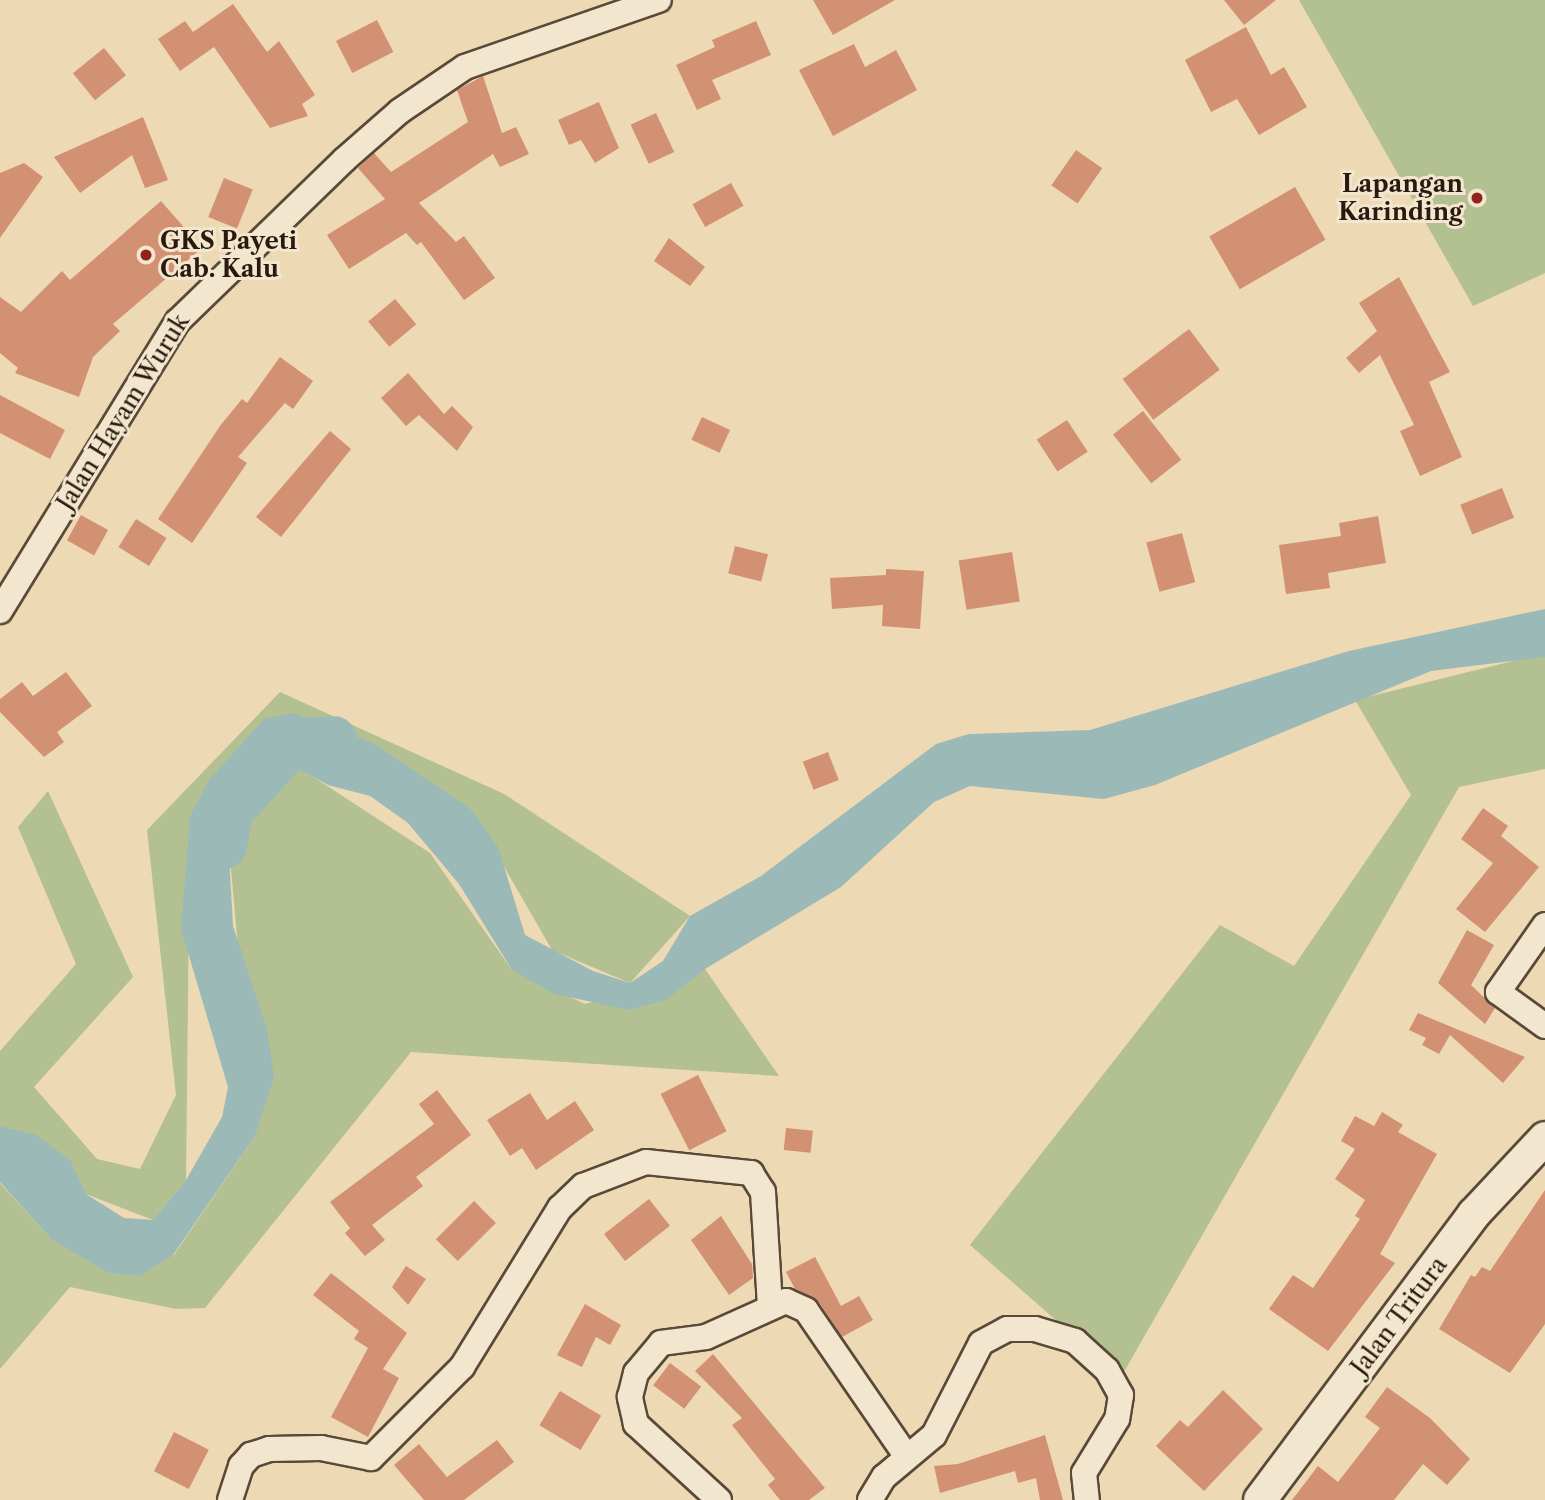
<!DOCTYPE html>
<html>
<head>
<meta charset="utf-8">
<style>
  body { margin:0 }
  #map { position:relative; width:1545px; height:1500px; overflow:hidden; background:#edd9b4; font-family:"Libre Caslon Text",serif }
  div>[style] { position:absolute }
  [style*='--x'] { left:calc(var(--x)*1px); top:calc(var(--y)*1px); width:calc(var(--w)*1px); rotate:calc(var(--a)*1deg) }
  .green>* { inset:0; background:#b3c091 }
  .water>* { inset:0; background:#9bb9b6 }
  .river>* { height:46px; margin:-23px; padding:0 23px; transform-origin:23px; border-radius:23px; background:#9bb9b6 }
  .building>* { inset:0; background:#d29173; transform-origin:0 0 }
  .roads { filter:drop-shadow(2px 0 #5a4938) drop-shadow(-2px 0 #5a4938) drop-shadow(0 2px #5a4938) drop-shadow(0 -2px #5a4938) }
  .minor>* { height:24px; margin:-12px; padding:0 12px; transform-origin:12px; border-radius:12px; background:#f3e6ce }
  .tertiary>* { height:32px; margin:-16px; padding:0 16px; transform-origin:16px; border-radius:16px; background:#f3e6ce }
  .dots>* { width:19px; height:19px; translate:-50% -50%; box-sizing:border-box; border:4px solid #f3e6ce; border-radius:50% }
  span { translate:-50% -50%; white-space:nowrap; text-align:center; line-height:1.15; -webkit-text-stroke:6px #f3e6ce; paint-order:stroke }
  .poi-label { font-size:24px; color:#29190e; font-weight:700 }
  .right { translate:-100% -50%; text-align:right }
  .left { translate:0 -50%; text-align:left }
  .street-label { font-size:24px; color:#29190e }
</style>
</head>
<body>
<div id="map">
  <div class="green">
    <i style="clip-path:polygon(1299px 0,1545px 0,1545px 273px,1473px 306px)"></i>
    <i style="clip-path:polygon(1545px 653px,1545px 769px,1459px 787px,1121px 1377px,970px 1245px,1220px 925px,1294px 966px,1411px 795px,1355px 700px)"></i>
    <i style="clip-path:polygon(280px 692px,504px 794px,690px 916px,630px 983px,552px 950px,471px 809px,293px 713px,190px 816px,186px 1180px,153px 1220px,86px 1194px,0 1127px,0 1051px,76px 964px,18px 827px,48px 791px,133px 977px,34px 1087px,97px 1159px,140px 1169px,176px 1095px,147px 830px)"></i>
    <i style="clip-path:polygon(298px 767px,430px 853px,512px 970px,585px 1004px,705px 969px,779px 1076px,411px 1052px,205px 1308px,176px 1309px,70px 1287px,0 1369px,0 1183px,51px 1239px,174px 1255px,255px 1136px,228px 836px)"></i>
  </div>
  <div class="water">
    <i style="clip-path:polygon(1545px 609px,1545px 657px,1431px 671px,1155px 785px,1104px 799px,970px 786px,934px 802px,841px 887px,705px 969px,666px 1000px,629px 1010px,555px 994px,512px 970px,459px 884px,408px 823px,370px 796px,328px 785px,275px 756px,261px 764px,228px 836px,233px 926px,267px 1029px,274px 1077px,255px 1136px,173px 1255px,140px 1276px,109px 1273px,51px 1239px,0 1182px,0 1126px,36px 1135px,70px 1160px,86px 1194px,124px 1218px,153px 1220px,186px 1180px,222px 1117px,228px 1087px,181px 929px,190px 816px,209px 780px,264px 719px,293px 713px,373px 743px,471px 809px,498px 847px,525px 935px,593px 971px,630px 983px,663px 961px,690px 916px,761px 876px,936px 744px,969px 734px,1090px 730px,1349px 651px)"></i>
  </div>
  <div class="river">
    <i style="--x:224;--y:846;--w:35;--a:-80"></i>
    <i style="--x:230;--y:812;--w:74;--a:-47.7"></i>
    <i style="--x:280;--y:757;--w:26;--a:-39"></i>
    <i style="--x:300;--y:741;--w:34;--a:-3"></i>
  </div>
  <div class="building">
    <i style="clip-path:polygon(813px 0,895px 0,833px 35px)"></i>
    <i style="clip-path:polygon(1224px 0,1276px 0,1244px 25px)"></i>
    <i style="clip-path:polygon(233px 4px,267px 52px,279px 41px,315px 95px,302px 104px,308px 116px,270px 128px,214px 47px,180px 71px,158px 39px,185px 21px,193px 32px)"></i>
    <i style="left:377px;top:20px;width:36px;height:46px;rotate:63deg"></i>
    <i style="clip-path:polygon(756px 21px,771px 55px,712px 80px,721px 99px,697px 110px,676px 65px,715px 47px,712px 40px)"></i>
    <i style="clip-path:polygon(1246px 27px,1271px 75px,1284px 67px,1307px 107px,1259px 135px,1237px 99px,1211px 112px,1185px 60px)"></i>
    <i style="clip-path:polygon(854px 44px,865px 67px,896px 50px,917px 90px,833px 136px,799px 70px)"></i>
    <i style="left:104px;top:48px;width:35px;height:40px;rotate:51deg"></i>
    <i style="clip-path:polygon(483px 76px,502px 133px,516px 127px,529px 154px,500px 167px,493px 154px,419px 203px,456px 242px,464px 236px,495px 278px,464px 300px,421px 242px,417px 245px,406px 233px,349px 269px,327px 235px,385px 199px,358px 168px,374px 153px,391px 172px,468px 122px,457px 90px)"></i>
    <i style="clip-path:polygon(599px 102px,619px 148px,595px 163px,581px 140px,569px 145px,558px 120px)"></i>
    <i style="left:656px;top:113px;width:43px;height:28px;rotate:65deg"></i>
    <i style="clip-path:polygon(143px 117px,168px 180px,145px 188px,132px 155px,80px 193px,54px 157px)"></i>
    <i style="left:1076px;top:150px;width:32px;height:43px;rotate:35deg"></i>
    <i style="clip-path:polygon(24px 163px,43px 177px,0 238px,0 173px)"></i>
    <i style="left:224px;top:178px;width:31px;height:42px;rotate:22deg"></i>
    <i style="left:731px;top:183px;width:26px;height:44px;rotate:61deg"></i>
    <i style="left:1295px;top:187px;width:61px;height:99px;rotate:60deg"></i>
    <i style="clip-path:polygon(161px 201px,202px 248px,113px 324px,120px 331px,93px 357px,79px 397px,15px 373px,18px 368px,0 353px,0 297px,21px 312px,62px 271px,70px 280px)"></i>
    <i style="clip-path:polygon(669px 238px,705px 267px,690px 286px,654px 261px)"></i>
    <i style="clip-path:polygon(1399px 277px,1450px 372px,1429px 382px,1462px 457px,1420px 476px,1400px 431px,1414px 425px,1380px 355px,1359px 373px,1346px 358px,1377px 331px,1359px 303px)"></i>
    <i style="left:395px;top:299px;width:33px;height:35px;rotate:50deg"></i>
    <i style="left:1189px;top:329px;width:51px;height:83px;rotate:53deg"></i>
    <i style="clip-path:polygon(280px 357px,313px 381px,293px 409px,285px 403px,238px 457px,247px 463px,192px 543px,158px 519px,220px 426px,242px 399px,247px 403px)"></i>
    <i style="clip-path:polygon(408px 373px,444px 414px,452px 406px,473px 427px,457px 451px,419px 415px,406px 426px,381px 398px)"></i>
    <i style="clip-path:polygon(0 395px,65px 430px,50px 459px,0 433px)"></i>
    <i style="left:1143px;top:411px;width:62px;height:38px;rotate:52deg"></i>
    <i style="left:702px;top:417px;width:31px;height:25px;rotate:25deg"></i>
    <i style="left:1067px;top:420px;width:38px;height:36px;rotate:57deg"></i>
    <i style="clip-path:polygon(330px 431px,351px 449px,281px 537px,256px 517px)"></i>
    <i style="left:1502px;top:488px;width:32px;height:45px;rotate:68deg"></i>
    <i style="left:81px;top:515px;width:31px;height:29px;rotate:29deg"></i>
    <i style="clip-path:polygon(1378px 516px,1386px 563px,1328px 573px,1330px 588px,1286px 594px,1279px 545px,1341px 536px,1339px 523px)"></i>
    <i style="left:136px;top:519px;width:36px;height:33px;rotate:32deg"></i>
    <i style="left:1182px;top:533px;width:51px;height:37px;rotate:75deg"></i>
    <i style="left:735px;top:546px;width:34px;height:28px;rotate:14deg"></i>
    <i style="left:1012px;top:552px;width:50px;height:54px;rotate:81deg"></i>
    <i style="clip-path:polygon(886px 569px,924px 571px,920px 629px,882px 626px,883px 605px,832px 609px,830px 578px,886px 575px)"></i>
    <i style="clip-path:polygon(66px 672px,92px 706px,57px 732px,64px 742px,44px 757px,0 712px,0 699px,22px 682px,33px 696px)"></i>
    <i style="left:828px;top:752px;width:30px;height:27px;rotate:69deg"></i>
    <i style="clip-path:polygon(1483px 808px,1508px 826px,1501px 836px,1539px 867px,1485px 932px,1456px 909px,1493px 863px,1461px 839px)"></i>
    <i style="clip-path:polygon(1467px 930px,1494px 945px,1471px 985px,1495px 1008px,1485px 1024px,1438px 983px)"></i>
    <i style="clip-path:polygon(1418px 1013px,1454px 1028px,1525px 1057px,1503px 1083px,1450px 1035px,1439px 1054px,1422px 1045px,1426px 1038px,1409px 1030px)"></i>
    <i style="left:698px;top:1075px;width:63px;height:42px;rotate:63deg"></i>
    <i style="clip-path:polygon(437px 1090px,471px 1135px,416px 1177px,423px 1186px,372px 1225px,385px 1240px,365px 1256px,345px 1233px,350px 1228px,330px 1202px,434px 1124px,419px 1104px)"></i>
    <i style="clip-path:polygon(530px 1093px,547px 1120px,575px 1101px,594px 1130px,536px 1170px,522px 1148px,510px 1156px,487px 1120px)"></i>
    <i style="clip-path:polygon(1382px 1112px,1403px 1125px,1398px 1132px,1437px 1154px,1380px 1254px,1395px 1263px,1328px 1351px,1269px 1309px,1293px 1275px,1313px 1288px,1360px 1219px,1355px 1216px,1365px 1200px,1335px 1179px,1355px 1149px,1341px 1141px,1355px 1116px,1374px 1126px)"></i>
    <i style="left:786px;top:1128px;width:27px;height:22px;rotate:6deg"></i>
    <i style="clip-path:polygon(1545px 1190px,1545px 1324px,1510px 1373px,1439px 1329px,1471px 1275px,1475px 1277px,1482px 1267px,1490px 1271px)"></i>
    <i style="left:649px;top:1199px;width:34px;height:57px;rotate:52deg"></i>
    <i style="left:474px;top:1201px;width:31px;height:54px;rotate:45deg"></i>
    <i style="clip-path:polygon(721px 1216px,752px 1264px,753px 1278px,729px 1295px,691px 1240px)"></i>
    <i style="clip-path:polygon(815px 1257px,841px 1306px,859px 1296px,873px 1320px,842px 1337px,818px 1301px,795px 1289px,786px 1272px)"></i>
    <i style="clip-path:polygon(406px 1266px,426px 1279px,408px 1305px,392px 1287px)"></i>
    <i style="clip-path:polygon(331px 1273px,407px 1333px,383px 1369px,399px 1378px,368px 1437px,331px 1417px,368px 1348px,354px 1339px,359px 1331px,313px 1295px)"></i>
    <i style="clip-path:polygon(585px 1304px,621px 1325px,610px 1345px,596px 1337px,582px 1367px,557px 1355px)"></i>
    <i style="clip-path:polygon(713px 1354px,825px 1488px,809px 1500px,780px 1500px,768px 1485px,775px 1479px,732px 1425px,742px 1418px,695px 1371px)"></i>
    <i style="left:670px;top:1363px;width:39px;height:28px;rotate:37deg"></i>
    <i style="clip-path:polygon(1387px 1387px,1430px 1418px,1470px 1459px,1447px 1485px,1423px 1464px,1394px 1500px,1292px 1500px,1318px 1466px,1338px 1482px,1380px 1428px,1365px 1417px)"></i>
    <i style="clip-path:polygon(1223px 1390px,1263px 1429px,1204px 1491px,1156px 1446px,1180px 1420px,1188px 1427px)"></i>
    <i style="left:560px;top:1391px;width:48px;height:40px;rotate:31deg"></i>
    <i style="left:174px;top:1432px;width:39px;height:44px;rotate:27deg"></i>
    <i style="clip-path:polygon(1045px 1435px,1063px 1500px,1040px 1500px,1036px 1478px,1018px 1483px,1015px 1471px,940px 1493px,934px 1466px,958px 1464px)"></i>
    <i style="clip-path:polygon(497px 1440px,514px 1462px,464px 1500px,424px 1500px,394px 1465px,419px 1444px,447px 1477px)"></i>
  </div>
  <div class="roads">
    <div class="minor">
      <i style="--x:0;--y:611;--w:340;--a:-58.5"></i>
      <i style="--x:178;--y:321;--w:231;--a:-44.1"></i>
      <i style="--x:344;--y:160;--w:74;--a:-41.2"></i>
      <i style="--x:400;--y:111;--w:78;--a:-34.1"></i>
      <i style="--x:465;--y:67;--w:205;--a:-19.1"></i>
      <i style="--x:1545;--y:925;--w:82;--a:125"></i>
      <i style="--x:1498;--y:992;--w:58;--a:35.9"></i>
      <i style="--x:230;--y:1500;--w:36;--a:-72"></i>
      <i style="--x:241;--y:1466;--w:15;--a:-48"></i>
      <i style="--x:251;--y:1455;--w:19;--a:-18"></i>
      <i style="--x:269;--y:1449;--w:52;--a:-1.1"></i>
      <i style="--x:321;--y:1448;--w:51;--a:11.3"></i>
      <i style="--x:371;--y:1458;--w:129;--a:-45"></i>
      <i style="--x:462;--y:1367;--w:187;--a:-58.4"></i>
      <i style="--x:560;--y:1208;--w:32;--a:-44"></i>
      <i style="--x:583;--y:1186;--w:67;--a:-20.9"></i>
      <i style="--x:646;--y:1162;--w:106;--a:6"></i>
      <i style="--x:751;--y:1173;--w:22;--a:58"></i>
      <i style="--x:763;--y:1192;--w:115;--a:86.5"></i>
      <i style="--x:719;--y:1500;--w:113;--a:-137.5"></i>
      <i style="--x:636;--y:1424;--w:28;--a:-103"></i>
      <i style="--x:630;--y:1397;--w:25;--a:-76"></i>
      <i style="--x:636;--y:1373;--w:39;--a:-50"></i>
      <i style="--x:661;--y:1343;--w:45;--a:-7.6"></i>
      <i style="--x:706;--y:1337;--w:88;--a:-24.2"></i>
      <i style="--x:786;--y:1301;--w:22;--a:24"></i>
      <i style="--x:806;--y:1310;--w:178;--a:55.5"></i>
      <i style="--x:870;--y:1500;--w:27;--a:-59"></i>
      <i style="--x:884;--y:1477;--w:65;--a:-40"></i>
      <i style="--x:934;--y:1435;--w:103;--a:-62.9"></i>
      <i style="--x:981;--y:1343;--w:30;--a:-28"></i>
      <i style="--x:1007;--y:1329;--w:28;--a:0"></i>
      <i style="--x:1035;--y:1329;--w:42;--a:16.7"></i>
      <i style="--x:1075;--y:1341;--w:43;--a:42.2"></i>
      <i style="--x:1107;--y:1370;--w:29;--a:61"></i>
      <i style="--x:1121;--y:1395;--w:24;--a:99"></i>
      <i style="--x:1117;--y:1419;--w:63;--a:121.4"></i>
      <i style="--x:1084;--y:1473;--w:27;--a:84"></i>
    </div>
    <div class="tertiary">
      <i style="--x:1260;--y:1500;--w:357;--a:-53.2"></i>
      <i style="--x:1474;--y:1214;--w:104;--a:-46.9"></i>
    </div>
  </div>
  <div class="dots">
    <i style="left:1477px;top:198px;background:#8f2418"></i>
    <i style="left:146px;top:255px;background:#8f2418"></i>
  </div>
  <div class="poi-label">
    <span class="right" style="left:1463px;top:198px">Lapangan<br>Karinding</span>
    <span class="left" style="left:160px;top:255px">GKS Payeti<br>Cab. Kalu</span>
  </div>
  <div class="street-label">
    <span style="left:123px;top:412px;rotate:-58deg">Jalan Hayam Wuruk</span>
    <span style="left:1399px;top:1316px;rotate:-53deg">Jalan Tritura</span>
  </div>
</div>
</body>
</html>
